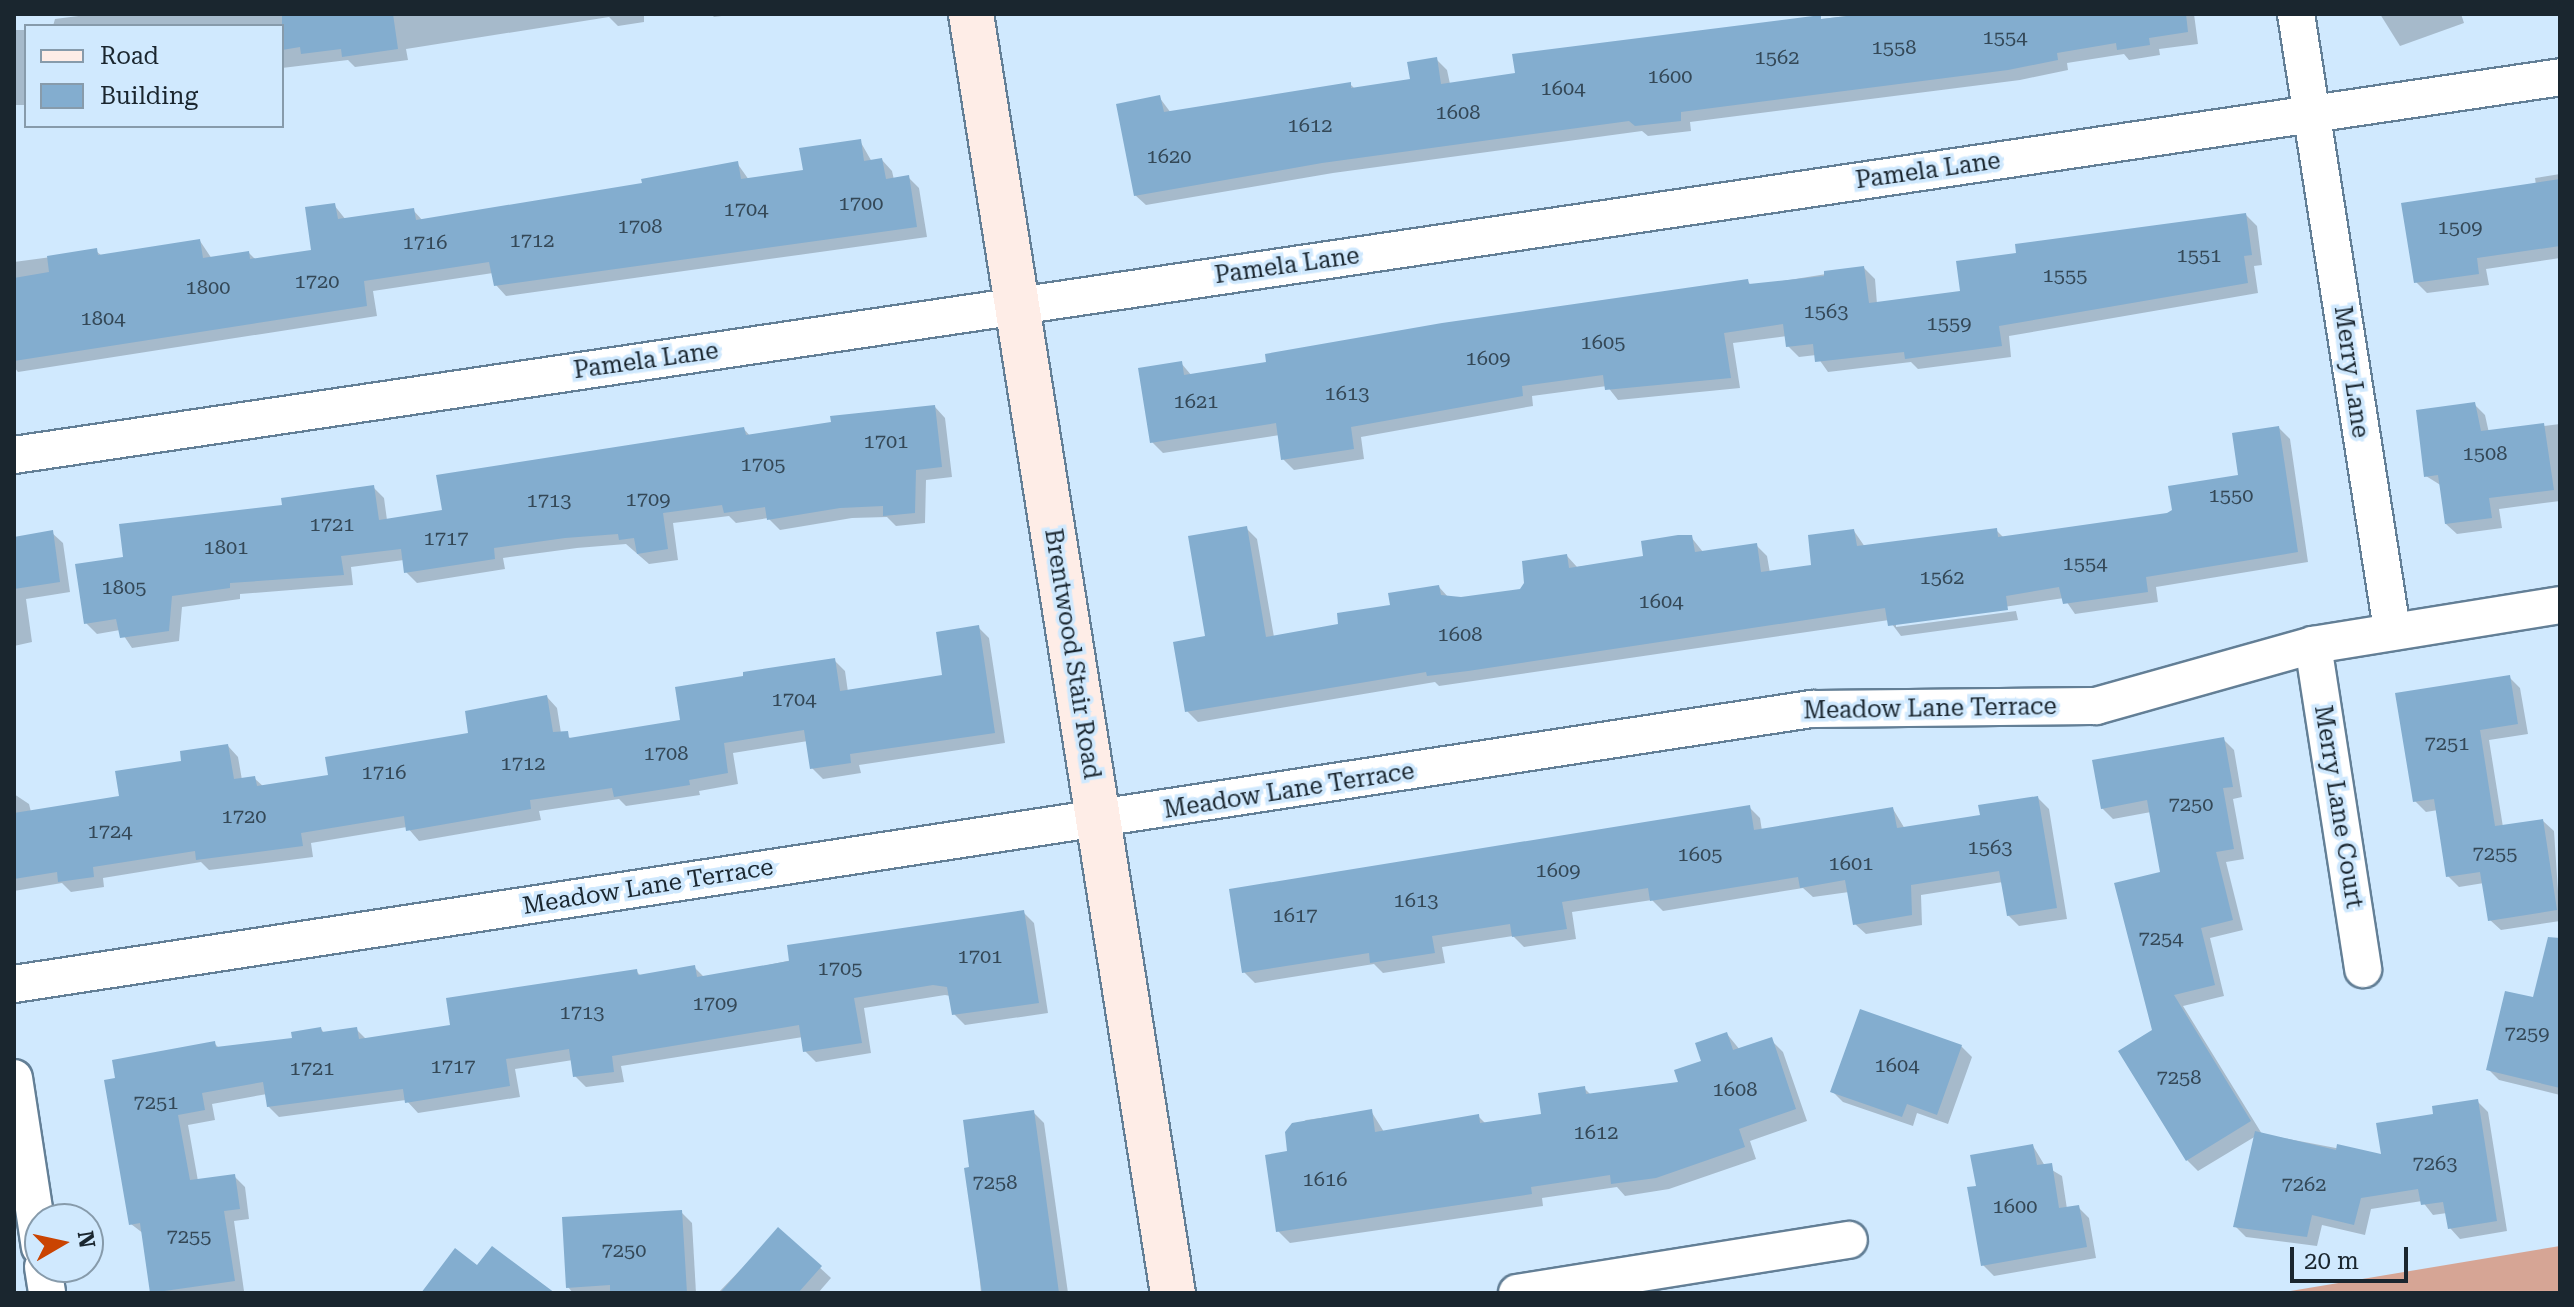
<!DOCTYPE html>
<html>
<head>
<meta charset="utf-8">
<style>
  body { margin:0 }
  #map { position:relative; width:2574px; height:1307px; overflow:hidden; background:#d0e9fe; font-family:"Roboto Serif",serif }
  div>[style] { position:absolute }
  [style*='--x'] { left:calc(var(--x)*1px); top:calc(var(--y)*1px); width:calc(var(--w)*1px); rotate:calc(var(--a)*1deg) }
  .green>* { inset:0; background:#d6a595 }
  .shadow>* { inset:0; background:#0003; transform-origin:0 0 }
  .building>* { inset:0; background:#83adcf }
  .roads { filter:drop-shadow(2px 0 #637f96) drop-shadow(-2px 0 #637f96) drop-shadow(0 2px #637f96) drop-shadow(0 -2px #637f96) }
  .minor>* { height:36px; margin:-18px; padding:0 18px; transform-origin:18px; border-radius:18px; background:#fff }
  .secondary>* { height:44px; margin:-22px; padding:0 22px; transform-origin:22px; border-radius:22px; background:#feede7 }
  span { translate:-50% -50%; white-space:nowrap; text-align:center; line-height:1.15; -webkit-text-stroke:7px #d0e9fe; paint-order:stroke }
  .number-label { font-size:20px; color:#344857 }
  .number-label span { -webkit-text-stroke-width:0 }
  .street-label { font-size:24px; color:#1a262f }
  .frame { position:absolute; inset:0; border:16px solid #1a262f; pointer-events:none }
  .legend { position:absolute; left:24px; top:24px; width:260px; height:104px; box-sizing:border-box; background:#d0e9fe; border:2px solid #879bab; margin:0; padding:10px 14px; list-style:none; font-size:24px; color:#1a262f }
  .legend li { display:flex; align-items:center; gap:16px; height:40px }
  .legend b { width:40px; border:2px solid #879bab }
  .north { position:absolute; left:24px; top:1203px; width:80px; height:80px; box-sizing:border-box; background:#d0e9fe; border:2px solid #879bab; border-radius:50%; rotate:81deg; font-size:22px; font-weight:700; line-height:32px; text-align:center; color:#1a262f }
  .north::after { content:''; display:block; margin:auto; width:28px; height:36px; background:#ca4402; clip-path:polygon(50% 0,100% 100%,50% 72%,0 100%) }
  .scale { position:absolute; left:2290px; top:1247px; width:118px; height:36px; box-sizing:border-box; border:4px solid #1a262f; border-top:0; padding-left:10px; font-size:24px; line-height:28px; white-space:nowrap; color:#1a262f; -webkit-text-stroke:6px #d0e9fe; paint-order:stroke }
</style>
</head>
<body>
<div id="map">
  <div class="green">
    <i style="clip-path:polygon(2560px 1246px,2560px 1293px,2278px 1293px)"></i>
  </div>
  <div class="shadow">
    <i style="clip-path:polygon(94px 14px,644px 14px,644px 22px,618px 26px,609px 17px,406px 49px,408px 60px,355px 67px,348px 60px,282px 68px,282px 26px,53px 26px,55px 19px)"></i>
    <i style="clip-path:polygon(711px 14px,737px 14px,714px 17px)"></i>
    <i style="clip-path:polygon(1864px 14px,2194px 14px,2198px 44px,2159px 49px,2160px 55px,2129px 60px,2124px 54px,2067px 63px,2068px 70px,2020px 80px,1690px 122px,1691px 131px,1648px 136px,1642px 131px,1333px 173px,1146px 205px,1135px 195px,1159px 97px,1171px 113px,1350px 84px,1355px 89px,1412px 81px,1436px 59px,1447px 70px,1450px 84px,1517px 74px,1514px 56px)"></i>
    <i style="clip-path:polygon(2380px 14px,2461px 14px,2464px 23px,2400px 46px)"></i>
    <i style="left:26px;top:30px;width:75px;height:12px;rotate:90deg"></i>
    <i style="clip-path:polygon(860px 141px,872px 162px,882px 160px,892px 171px,894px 180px,908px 177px,919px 188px,927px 237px,506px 296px,496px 285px,493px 273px,373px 291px,377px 316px,18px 372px,14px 367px,14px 262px,96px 251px,102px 256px,200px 241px,212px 259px,249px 253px,256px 260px,313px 252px,334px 205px,346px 220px,413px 210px,423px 221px,644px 185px,737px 163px,749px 180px,805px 172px)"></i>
    <i style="clip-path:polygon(2560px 174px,2560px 258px,2486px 269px,2489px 285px,2427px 293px,2416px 282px,2536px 185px,2535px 178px)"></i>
    <i style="clip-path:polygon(2246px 215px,2257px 226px,2262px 265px,2254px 266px,2258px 293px,2009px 336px,2011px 357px,1918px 369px,1911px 362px,1828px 372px,1816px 355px,1799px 357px,1788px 346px,1787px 336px,1733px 343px,1740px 388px,1618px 400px,1607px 386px,1532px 396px,1533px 406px,1361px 437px,1364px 459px,1294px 470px,1283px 459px,1280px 435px,1163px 453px,1152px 442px,1181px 363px,1192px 376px,1747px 281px,1752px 286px,1864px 268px,1875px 279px,1877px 304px,1963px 293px)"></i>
    <i style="clip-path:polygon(2474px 404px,2485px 415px,2489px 433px,2560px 424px,2560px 501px,2499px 509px,2502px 528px,2457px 534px,2446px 524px,2442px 486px,2426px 476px)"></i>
    <i style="clip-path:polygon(935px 407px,945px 418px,952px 477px,926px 480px,925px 523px,896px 526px,887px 517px,852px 518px,780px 530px,768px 518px,736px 523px,729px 516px,673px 523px,678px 560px,649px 564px,626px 544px,577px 548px,503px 558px,505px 569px,417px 583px,406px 572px,404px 560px,351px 567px,353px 585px,240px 594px,240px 599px,182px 607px,179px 641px,132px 648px,120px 630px,97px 634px,86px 623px,125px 558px,284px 506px,373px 487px,384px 498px,387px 520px,444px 512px,744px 429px,750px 436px)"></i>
    <i style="clip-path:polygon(2279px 428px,2290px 439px,2308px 562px,2156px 587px,2158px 602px,2075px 614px,2064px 598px,1896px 623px,1896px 627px,2016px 611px,2018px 620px,1901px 636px,1889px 620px,1439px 686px,1435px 682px,1198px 722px,1187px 711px,1246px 528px,1257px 539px,1274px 637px,1341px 625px,1439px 587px,1449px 598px,1461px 599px,1521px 591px,1567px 556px,1577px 567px,1645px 558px,1691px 537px,1703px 552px,1756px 545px,1767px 556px,1770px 573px,1814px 567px,1854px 531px,1865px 547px,1996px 530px,2004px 538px,2168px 515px,2240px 477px)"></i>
    <i style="clip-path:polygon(52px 533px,63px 543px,70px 592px,26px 599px,32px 642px,14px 646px,14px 539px)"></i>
    <i style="clip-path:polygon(978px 627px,989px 638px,1005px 743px,859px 765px,861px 773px,823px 779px,812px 768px,808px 741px,733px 753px,738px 784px,699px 791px,700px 795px,626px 806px,619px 799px,539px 811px,541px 820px,419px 841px,407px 827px,311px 843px,313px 857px,209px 870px,201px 862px,103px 878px,104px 887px,71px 892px,62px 883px,14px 891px,14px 794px,29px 804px,31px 812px,121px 798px,183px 762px,228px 746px,238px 757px,242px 780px,254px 778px,264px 787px,330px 776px,470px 734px,547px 697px,557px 708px,561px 733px,574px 740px,682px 722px,834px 660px,845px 671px,848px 692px,945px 676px)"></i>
    <i style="clip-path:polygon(2509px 677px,2520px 688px,2528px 734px,2489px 740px,2503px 827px,2543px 821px,2554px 831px,2560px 921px,2501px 930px,2490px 920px,2484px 883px,2459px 887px,2448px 876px,2438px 810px,2426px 812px,2415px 801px)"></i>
    <i style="clip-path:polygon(2223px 739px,2234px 750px,2242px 797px,2233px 799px,2244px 859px,2226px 862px,2243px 930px,2210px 938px,2224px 996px,2183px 1006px,2262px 1134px,2383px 1157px,2436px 1115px,2477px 1101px,2488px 1112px,2507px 1231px,2460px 1239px,2450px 1228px,2447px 1213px,2433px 1215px,2422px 1201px,2371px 1209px,2365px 1235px,2322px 1225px,2317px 1246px,2246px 1237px,2235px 1226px,2256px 1136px,2198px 1171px,2187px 1160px,2154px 1031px,2162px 873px,2151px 812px,2113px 819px,2102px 808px)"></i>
    <i style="clip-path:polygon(2038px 798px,2049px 809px,2067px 919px,2019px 926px,2008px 915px,2003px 882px,1921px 895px,1922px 925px,1866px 934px,1855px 924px,1849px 892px,1813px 897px,1803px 888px,1663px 911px,1652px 900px,1572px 912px,1576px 939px,1524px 947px,1513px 936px,1442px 947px,1445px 963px,1383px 973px,1374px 964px,1255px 983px,1244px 972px,1749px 807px,1760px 818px,1762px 831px,1893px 809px,1905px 829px,1982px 817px)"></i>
    <i style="clip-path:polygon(1023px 912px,1034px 923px,1048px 1013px,965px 1025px,954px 1014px,951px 996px,945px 995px,864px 1008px,871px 1053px,816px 1062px,805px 1051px,803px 1037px,621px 1066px,624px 1082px,586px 1087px,575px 1076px,573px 1060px,515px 1069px,520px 1097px,418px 1113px,406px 1100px,279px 1117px,268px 1106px,267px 1094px,212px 1104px,215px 1120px,188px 1125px,198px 1181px,234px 1176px,245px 1187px,249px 1219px,234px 1221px,244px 1291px,153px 1293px,144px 1234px,131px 1224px,106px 1082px,214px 1043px,220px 1049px,294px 1039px,321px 1029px,325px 1034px,356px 1029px,367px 1040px,452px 1027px,636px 971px,642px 977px,695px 968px,705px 978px)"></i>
    <i style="clip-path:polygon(2560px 957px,2560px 1095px,2499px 1080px,2488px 1069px)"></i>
    <i style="clip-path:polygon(1727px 1034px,1740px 1050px,1771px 1040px,1783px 1052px,1807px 1121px,1750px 1141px,1756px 1159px,1669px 1189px,1625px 1196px,1617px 1187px,1542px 1198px,1543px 1206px,1290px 1243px,1278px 1231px,1289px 1153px,1287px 1133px,1306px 1120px,1371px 1111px,1384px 1132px,1478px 1116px,1486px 1124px,1544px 1116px,1584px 1088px,1592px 1096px,1681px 1083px)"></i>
    <i style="clip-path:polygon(1961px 1046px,1972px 1057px,1948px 1124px,1917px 1113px,1913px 1126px,1843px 1102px,1832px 1091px)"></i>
    <i style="clip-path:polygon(1033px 1112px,1044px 1123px,1068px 1293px,981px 1293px,965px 1121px)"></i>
    <i style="clip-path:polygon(2033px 1146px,2045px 1166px,2062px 1176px,2067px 1209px,2078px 1207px,2089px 1218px,2096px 1258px,1994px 1276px,1983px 1265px,1978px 1187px)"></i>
    <i style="clip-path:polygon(681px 1212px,692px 1223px,696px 1293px,573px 1293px,568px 1287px)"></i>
    <i style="clip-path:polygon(779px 1230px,831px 1278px,818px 1293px,718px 1293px)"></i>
  </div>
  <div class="building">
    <i style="clip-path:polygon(282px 14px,393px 14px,398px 49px,342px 57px,341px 49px,301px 54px,300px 47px,282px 50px)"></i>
    <i style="clip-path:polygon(1864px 14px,2186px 14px,2188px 32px,2149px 38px,2150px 45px,2117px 50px,2116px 43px,2057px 53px,2058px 60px,2008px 70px,1681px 112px,1681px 121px,1635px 126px,1629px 121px,1322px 163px,1134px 196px,1116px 104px,1160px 95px,1164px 112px,1351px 82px,1351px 88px,1410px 79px,1407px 62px,1437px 57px,1441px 84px,1515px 73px,1512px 54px,1821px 15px,1821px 19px)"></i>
    <i style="clip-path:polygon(861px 139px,864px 161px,882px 158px,886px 179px,909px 175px,917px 227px,494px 286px,489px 262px,364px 281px,367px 306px,14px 361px,14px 278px,49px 272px,47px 256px,97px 248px,98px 255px,200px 239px,203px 258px,249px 251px,250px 259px,311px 250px,305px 207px,335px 203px,338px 219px,414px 208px,416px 220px,642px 183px,641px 179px,738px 161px,741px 179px,803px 170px,799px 148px)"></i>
    <i style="clip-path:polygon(2560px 179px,2560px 246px,2477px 258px,2479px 274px,2414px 283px,2401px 203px)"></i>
    <i style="clip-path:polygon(2246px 213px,2252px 255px,2244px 256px,2248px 283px,1999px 326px,2002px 346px,1905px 359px,1904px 352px,1815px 362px,1813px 344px,1786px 347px,1783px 324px,1724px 333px,1731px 378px,1605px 390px,1603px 375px,1522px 386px,1523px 396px,1351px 427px,1354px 449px,1281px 460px,1276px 423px,1150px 443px,1138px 368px,1182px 361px,1184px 375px,1266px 362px,1265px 354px,1442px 323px,1748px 279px,1749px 284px,1824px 276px,1824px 271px,1864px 266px,1869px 303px,1960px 291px,1956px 261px,2016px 253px,2015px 244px)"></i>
    <i style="clip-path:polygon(2475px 402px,2481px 431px,2544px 423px,2554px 490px,2489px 498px,2492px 518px,2445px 524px,2438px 475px,2424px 477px,2416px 410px)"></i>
    <i style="clip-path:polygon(935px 405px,942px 467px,916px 470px,915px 513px,883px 516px,883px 506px,840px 508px,767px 520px,765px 507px,724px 513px,722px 505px,663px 513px,668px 549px,637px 554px,634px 538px,619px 540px,618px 534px,565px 538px,494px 548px,495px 559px,404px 573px,401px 549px,341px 556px,344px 575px,230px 583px,230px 588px,172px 596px,169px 631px,120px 638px,116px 619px,84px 624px,75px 564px,123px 557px,119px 524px,282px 505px,281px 498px,374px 485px,379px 520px,442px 510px,436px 475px,744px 427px,746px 435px,831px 422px,830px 416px)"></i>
    <i style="clip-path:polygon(2279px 426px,2298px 552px,2146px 577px,2148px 592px,2063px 604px,2059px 587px,2006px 596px,2008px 610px,1888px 626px,1885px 608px,1468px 671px,1427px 676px,1426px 672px,1185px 712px,1173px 642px,1205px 636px,1188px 536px,1247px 526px,1266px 637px,1338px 624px,1337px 613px,1390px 605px,1388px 593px,1439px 585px,1441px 595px,1461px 597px,1520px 589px,1524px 583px,1522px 561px,1567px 554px,1569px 568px,1643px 556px,1641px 541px,1678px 535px,1692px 535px,1695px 552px,1757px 543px,1761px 572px,1811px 565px,1808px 535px,1854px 529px,1857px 546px,1997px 528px,1998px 537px,2167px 513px,2172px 510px,2168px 486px,2238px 475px,2232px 433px)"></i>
    <i style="clip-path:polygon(53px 530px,60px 582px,14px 589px,14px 537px)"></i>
    <i style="clip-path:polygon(979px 625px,995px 733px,850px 754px,851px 763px,810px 769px,804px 730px,724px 743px,728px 773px,689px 780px,690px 785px,614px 797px,612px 788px,530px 800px,531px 809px,406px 831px,404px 816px,301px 833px,303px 846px,196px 860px,195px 851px,93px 867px,94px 877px,58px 882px,57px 872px,14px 879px,14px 813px,119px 796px,115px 771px,181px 761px,180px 751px,228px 744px,234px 779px,255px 776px,257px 786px,328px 775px,325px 757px,468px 733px,465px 711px,547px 695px,553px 732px,568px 731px,569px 738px,680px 720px,675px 687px,743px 676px,743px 672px,835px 658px,840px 691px,942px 675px,936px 632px)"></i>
    <i style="clip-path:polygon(2510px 675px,2518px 724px,2480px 730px,2495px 826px,2543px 819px,2557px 910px,2488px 921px,2480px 872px,2446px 877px,2434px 799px,2413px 802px,2395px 693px)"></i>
    <i style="clip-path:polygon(2224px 737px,2233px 787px,2223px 788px,2234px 849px,2216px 852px,2233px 920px,2201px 928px,2215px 985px,2174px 995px,2251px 1121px,2186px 1161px,2118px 1051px,2152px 1030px,2114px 883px,2160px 872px,2147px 800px,2101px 809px,2092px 760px)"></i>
    <i style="clip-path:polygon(2038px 796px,2057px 908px,2007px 916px,1999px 871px,1911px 885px,1912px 915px,1853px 925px,1845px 880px,1800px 888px,1798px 877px,1650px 901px,1648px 888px,1562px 902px,1567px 929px,1512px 937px,1510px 924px,1432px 936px,1435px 953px,1370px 963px,1369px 953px,1242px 973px,1229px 889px,1750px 805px,1754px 830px,1893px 807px,1897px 828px,1980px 815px,1978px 805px)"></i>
    <i style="clip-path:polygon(1024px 910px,1039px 1003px,952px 1015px,947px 987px,933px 985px,854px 998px,862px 1043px,803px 1052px,799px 1025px,612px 1056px,614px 1072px,573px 1077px,569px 1049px,506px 1059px,510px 1086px,405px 1103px,403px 1089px,267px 1107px,263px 1082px,202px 1093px,205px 1110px,178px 1115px,190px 1180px,235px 1174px,240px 1209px,224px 1211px,235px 1281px,150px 1293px,140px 1223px,129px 1225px,104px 1080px,115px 1078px,112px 1060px,215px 1041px,216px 1047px,292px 1038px,291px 1032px,321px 1027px,322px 1032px,357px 1027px,359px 1039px,450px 1025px,446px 998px,637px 969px,638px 975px,695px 965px,697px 977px,789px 961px,787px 945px)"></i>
    <i style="clip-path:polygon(2548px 937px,2560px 938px,2560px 1088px,2486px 1070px,2505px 991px,2533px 997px)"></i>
    <i style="clip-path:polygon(1860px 1009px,1962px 1045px,1937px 1115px,1907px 1104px,1902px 1117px,1830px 1092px)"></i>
    <i style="clip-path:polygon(1727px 1032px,1733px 1050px,1772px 1037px,1796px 1109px,1739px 1129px,1745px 1147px,1656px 1178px,1611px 1184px,1610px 1175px,1531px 1187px,1532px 1194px,1276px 1232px,1265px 1155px,1287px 1151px,1285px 1132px,1292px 1123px,1372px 1109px,1375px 1132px,1479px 1114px,1480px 1123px,1541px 1114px,1538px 1093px,1585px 1086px,1586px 1094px,1678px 1082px,1674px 1070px,1701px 1061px,1695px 1043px)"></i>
    <i style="clip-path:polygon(2478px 1099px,2497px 1221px,2448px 1229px,2443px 1202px,2421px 1205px,2418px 1189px,2361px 1198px,2354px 1225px,2312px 1215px,2307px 1237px,2233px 1227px,2255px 1131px,2336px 1150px,2337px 1144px,2381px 1154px,2376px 1123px,2433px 1114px,2432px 1106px)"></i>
    <i style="clip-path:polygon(1034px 1110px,1059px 1293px,982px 1293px,964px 1168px,969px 1167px,963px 1120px)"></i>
    <i style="clip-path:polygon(2033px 1144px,2037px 1165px,2052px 1163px,2059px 1208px,2079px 1205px,2087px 1247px,1981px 1266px,1967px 1187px,1976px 1186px,1970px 1155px)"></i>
    <i style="clip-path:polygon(682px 1210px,687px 1293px,610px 1292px,610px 1285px,566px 1288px,562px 1217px)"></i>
    <i style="clip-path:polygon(778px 1227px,822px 1266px,798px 1293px,720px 1293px)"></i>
    <i style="clip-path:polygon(492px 1246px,555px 1293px,421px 1293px,455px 1248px,477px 1265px)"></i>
  </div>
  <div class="roads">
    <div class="minor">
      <i style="--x:2296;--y:14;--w:623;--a:81.14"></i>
      <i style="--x:14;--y:455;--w:2574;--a:-8.44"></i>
      <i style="--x:2313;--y:645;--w:328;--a:81.2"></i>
      <i style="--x:14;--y:984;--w:1819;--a:-8.7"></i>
      <i style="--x:1812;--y:709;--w:284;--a:-0.6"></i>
      <i style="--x:2096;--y:706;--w:225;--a:-15.7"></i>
      <i style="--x:2313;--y:645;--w:250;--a:-9.2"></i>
      <i style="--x:14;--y:1078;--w:171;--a:81.3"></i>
      <i style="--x:43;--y:1267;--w:26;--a:81"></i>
      <i style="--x:1517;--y:1293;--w:336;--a:-9.1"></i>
    </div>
    <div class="secondary">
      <i style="--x:971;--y:14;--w:1295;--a:81.03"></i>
    </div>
  </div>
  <div class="number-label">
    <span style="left:2005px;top:37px">1554</span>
    <span style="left:1894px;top:47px">1558</span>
    <span style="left:1777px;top:57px">1562</span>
    <span style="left:1670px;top:76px">1600</span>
    <span style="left:1563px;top:88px">1604</span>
    <span style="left:1458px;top:112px">1608</span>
    <span style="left:1310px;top:125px">1612</span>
    <span style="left:1169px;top:156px">1620</span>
    <span style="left:861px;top:203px">1700</span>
    <span style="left:746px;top:209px">1704</span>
    <span style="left:640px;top:226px">1708</span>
    <span style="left:2460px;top:227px">1509</span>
    <span style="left:532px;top:240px">1712</span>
    <span style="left:425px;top:242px">1716</span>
    <span style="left:2199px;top:255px">1551</span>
    <span style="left:2065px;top:275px">1555</span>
    <span style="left:317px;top:281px">1720</span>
    <span style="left:208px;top:287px">1800</span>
    <span style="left:1826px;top:311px">1563</span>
    <span style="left:103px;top:318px">1804</span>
    <span style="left:1949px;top:323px">1559</span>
    <span style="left:1603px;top:342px">1605</span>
    <span style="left:1488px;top:358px">1609</span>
    <span style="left:1347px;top:393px">1613</span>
    <span style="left:1196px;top:401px">1621</span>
    <span style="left:886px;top:441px">1701</span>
    <span style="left:2485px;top:453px">1508</span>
    <span style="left:763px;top:464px">1705</span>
    <span style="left:2231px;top:495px">1550</span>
    <span style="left:648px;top:499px">1709</span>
    <span style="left:549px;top:500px">1713</span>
    <span style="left:332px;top:524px">1721</span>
    <span style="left:446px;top:538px">1717</span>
    <span style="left:226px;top:547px">1801</span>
    <span style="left:2085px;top:563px">1554</span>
    <span style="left:1942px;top:577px">1562</span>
    <span style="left:124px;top:587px">1805</span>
    <span style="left:1661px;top:601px">1604</span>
    <span style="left:1460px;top:634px">1608</span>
    <span style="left:794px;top:699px">1704</span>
    <span style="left:2447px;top:743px">7251</span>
    <span style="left:666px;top:753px">1708</span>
    <span style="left:523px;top:763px">1712</span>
    <span style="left:384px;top:772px">1716</span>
    <span style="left:2191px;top:804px">7250</span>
    <span style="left:244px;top:816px">1720</span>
    <span style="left:110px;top:831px">1724</span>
    <span style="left:1990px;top:847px">1563</span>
    <span style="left:2495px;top:853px">7255</span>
    <span style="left:1700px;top:854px">1605</span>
    <span style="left:1851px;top:863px">1601</span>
    <span style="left:1558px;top:870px">1609</span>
    <span style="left:1416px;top:900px">1613</span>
    <span style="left:1295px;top:915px">1617</span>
    <span style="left:2161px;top:938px">7254</span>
    <span style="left:980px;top:956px">1701</span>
    <span style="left:840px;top:968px">1705</span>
    <span style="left:715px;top:1003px">1709</span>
    <span style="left:582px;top:1012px">1713</span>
    <span style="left:2527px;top:1033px">7259</span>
    <span style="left:1897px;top:1065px">1604</span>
    <span style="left:453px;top:1066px">1717</span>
    <span style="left:312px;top:1068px">1721</span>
    <span style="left:2179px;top:1077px">7258</span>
    <span style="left:1735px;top:1089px">1608</span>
    <span style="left:156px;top:1102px">7251</span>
    <span style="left:1596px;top:1132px">1612</span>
    <span style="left:2435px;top:1163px">7263</span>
    <span style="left:1325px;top:1179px">1616</span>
    <span style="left:995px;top:1182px">7258</span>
    <span style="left:2304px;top:1184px">7262</span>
    <span style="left:2015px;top:1206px">1600</span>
    <span style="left:189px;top:1236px">7255</span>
    <span style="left:624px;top:1250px">7250</span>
  </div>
  <div class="street-label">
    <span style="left:1928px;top:171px;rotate:-8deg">Pamela Lane</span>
    <span style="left:1287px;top:266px;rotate:-8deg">Pamela Lane</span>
    <span style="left:646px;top:361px;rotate:-8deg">Pamela Lane</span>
    <span style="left:2351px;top:372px;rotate:82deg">Merry Lane</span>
    <span style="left:1072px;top:654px;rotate:81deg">Brentwood Stair Road</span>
    <span style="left:1930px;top:709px;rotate:-1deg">Meadow Lane Terrace</span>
    <span style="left:1289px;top:791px;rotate:-9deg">Meadow Lane Terrace</span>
    <span style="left:2338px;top:807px;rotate:81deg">Merry Lane Court</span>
    <span style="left:648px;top:887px;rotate:-9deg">Meadow Lane Terrace</span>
  </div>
  <div class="frame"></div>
  <ul class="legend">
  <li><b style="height:10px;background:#feede7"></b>Road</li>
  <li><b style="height:22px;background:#83adcf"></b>Building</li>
  </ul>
  <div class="north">N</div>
  <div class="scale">20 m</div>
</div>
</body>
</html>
